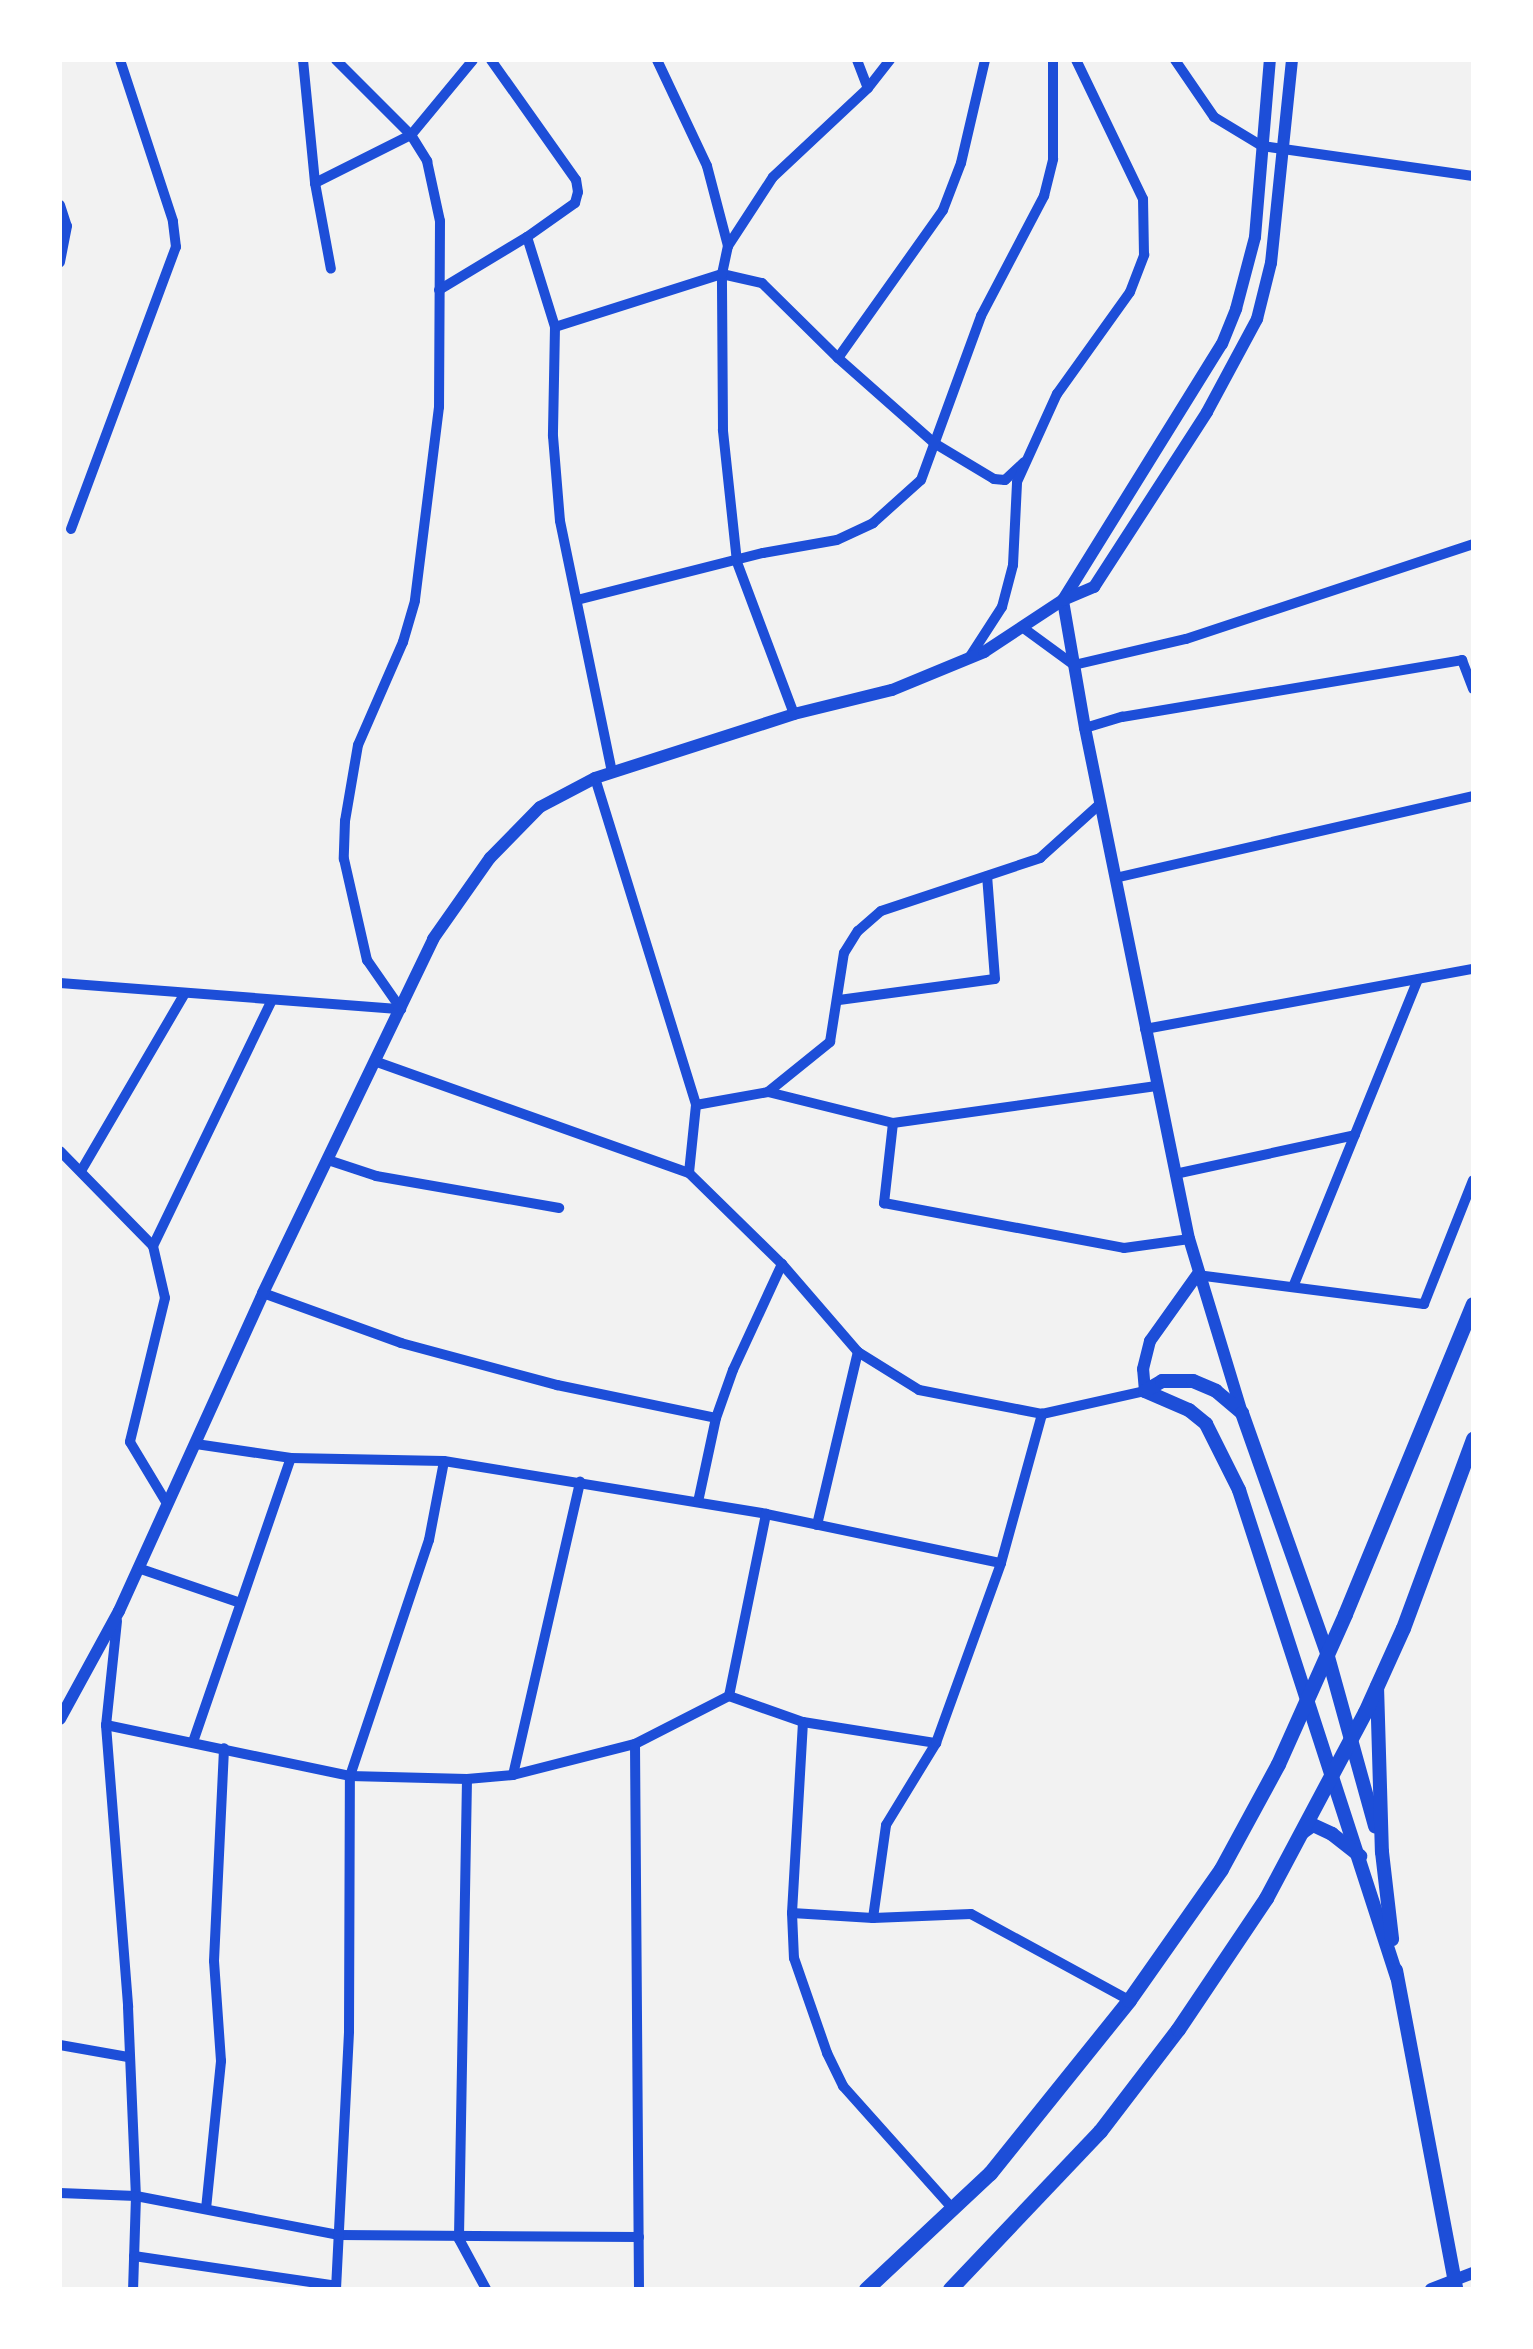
<!DOCTYPE html>
<html>
<head>
<meta charset="utf-8">
<style>
  body { margin:0 }
  #map { position:relative; width:1533px; height:2349px; overflow:hidden; background:#f2f2f2; font-family:Roboto,sans-serif }
  div>[style] { position:absolute }
  [style*='--x'] { left:calc(var(--x)*1px); top:calc(var(--y)*1px); width:calc(var(--w)*1px); rotate:calc(var(--a)*1deg) }
  .minor>* { height:10px; margin:-5px; padding:0 5px; transform-origin:5px; border-radius:5px; background:#1d4ed8 }
  .tertiary>* { height:12px; margin:-6px; padding:0 6px; transform-origin:6px; border-radius:6px; background:#1d4ed8 }
  .secondary>* { height:14px; margin:-7px; padding:0 7px; transform-origin:7px; border-radius:7px; background:#1d4ed8 }
  .primary>* { height:15px; margin:-7.5px; padding:0 7.5px; transform-origin:7.5px; border-radius:7.5px; background:#1d4ed8 }
  span { translate:-50% -50%; white-space:nowrap; text-align:center; line-height:1.15; -webkit-text-stroke:9px #fff; paint-order:stroke }
  .frame { position:absolute; inset:0; border:62px solid #fff; pointer-events:none }
</style>
</head>
<body>
<div id="map">
  <div class="minor">
    <i style="--x:303;--y:60;--w:124;--a:84.4"></i>
    <i style="--x:315;--y:183;--w:87;--a:79.5"></i>
    <i style="--x:336;--y:60;--w:106;--a:45"></i>
    <i style="--x:411;--y:135;--w:31;--a:58"></i>
    <i style="--x:427;--y:161;--w:61;--a:77.8"></i>
    <i style="--x:440;--y:221;--w:186;--a:90.3"></i>
    <i style="--x:439;--y:407;--w:195;--a:97.1"></i>
    <i style="--x:415;--y:601;--w:43;--a:106.3"></i>
    <i style="--x:403;--y:642;--w:112;--a:113.6"></i>
    <i style="--x:358;--y:745;--w:77;--a:99.7"></i>
    <i style="--x:345;--y:821;--w:38;--a:92"></i>
    <i style="--x:344;--y:859;--w:104;--a:77.2"></i>
    <i style="--x:367;--y:960;--w:60;--a:55.2"></i>
    <i style="--x:657;--y:60;--w:117;--a:64.7"></i>
    <i style="--x:707;--y:166;--w:83;--a:75.3"></i>
    <i style="--x:857;--y:60;--w:30;--a:69"></i>
    <i style="--x:1175;--y:60;--w:69;--a:55.6"></i>
    <i style="--x:1214;--y:117;--w:56;--a:31.1"></i>
    <i style="--x:1262;--y:146;--w:213;--a:8.1"></i>
    <i style="--x:315;--y:183;--w:107;--a:-26.6"></i>
    <i style="--x:411;--y:135;--w:97;--a:-50.4"></i>
    <i style="--x:60;--y:205;--w:22;--a:72"></i>
    <i style="--x:67;--y:226;--w:37;--a:101"></i>
    <i style="--x:527;--y:237;--w:94;--a:72.7"></i>
    <i style="--x:555;--y:327;--w:109;--a:91.1"></i>
    <i style="--x:553;--y:436;--w:85;--a:85.3"></i>
    <i style="--x:560;--y:521;--w:256;--a:78.3"></i>
    <i style="--x:439;--y:290;--w:103;--a:-31.1"></i>
    <i style="--x:527;--y:237;--w:59;--a:-35.3"></i>
    <i style="--x:575;--y:203;--w:11;--a:-75"></i>
    <i style="--x:578;--y:192;--w:12;--a:-99"></i>
    <i style="--x:576;--y:180;--w:147;--a:-125.3"></i>
    <i style="--x:555;--y:327;--w:175;--a:-17.6"></i>
    <i style="--x:722;--y:274;--w:41;--a:12.7"></i>
    <i style="--x:762;--y:283;--w:107;--a:44.6"></i>
    <i style="--x:838;--y:358;--w:128;--a:41.5"></i>
    <i style="--x:934;--y:443;--w:70;--a:31"></i>
    <i style="--x:994;--y:479;--w:11;--a:5"></i>
    <i style="--x:1005;--y:480;--w:26;--a:-43"></i>
    <i style="--x:838;--y:358;--w:181;--a:-54.6"></i>
    <i style="--x:943;--y:210;--w:50;--a:-69"></i>
    <i style="--x:961;--y:163;--w:106;--a:-76.9"></i>
    <i style="--x:71;--y:529;--w:301;--a:-69.6"></i>
    <i style="--x:176;--y:247;--w:26;--a:-97"></i>
    <i style="--x:173;--y:221;--w:169;--a:-108.2"></i>
    <i style="--x:577;--y:600;--w:192;--a:-14.2"></i>
    <i style="--x:763;--y:553;--w:75;--a:-10"></i>
    <i style="--x:837;--y:540;--w:40;--a:-25"></i>
    <i style="--x:873;--y:523;--w:64;--a:-41.9"></i>
    <i style="--x:921;--y:480;--w:175;--a:-69.9"></i>
    <i style="--x:981;--y:316;--w:136;--a:-62.3"></i>
    <i style="--x:1044;--y:196;--w:38;--a:-76"></i>
    <i style="--x:1053;--y:159;--w:99;--a:-90"></i>
    <i style="--x:1022;--y:627;--w:64;--a:36.2"></i>
    <i style="--x:1074;--y:665;--w:115;--a:-13.1"></i>
    <i style="--x:1186;--y:639;--w:302;--a:-18.3"></i>
    <i style="--x:969;--y:658;--w:61;--a:-57.1"></i>
    <i style="--x:1002;--y:607;--w:43;--a:-75.3"></i>
    <i style="--x:1013;--y:565;--w:83;--a:-87.2"></i>
    <i style="--x:1017;--y:482;--w:97;--a:-65.6"></i>
    <i style="--x:1057;--y:394;--w:125;--a:-54.4"></i>
    <i style="--x:1130;--y:292;--w:40;--a:-69"></i>
    <i style="--x:1144;--y:255;--w:56;--a:-91"></i>
    <i style="--x:1143;--y:199;--w:154;--a:-115.7"></i>
    <i style="--x:794;--y:714;--w:162;--a:-110.6"></i>
    <i style="--x:737;--y:562;--w:133;--a:-96.1"></i>
    <i style="--x:723;--y:430;--w:156;--a:-90.4"></i>
    <i style="--x:722;--y:274;--w:29;--a:-78"></i>
    <i style="--x:728;--y:246;--w:82;--a:-56.9"></i>
    <i style="--x:773;--y:177;--w:130;--a:-43.1"></i>
    <i style="--x:868;--y:88;--w:36;--a:-52"></i>
    <i style="--x:1085;--y:728;--w:39;--a:-17"></i>
    <i style="--x:1122;--y:717;--w:345;--a:-9.5"></i>
    <i style="--x:1462;--y:660;--w:31;--a:69"></i>
    <i style="--x:595;--y:778;--w:342;--a:72.8"></i>
    <i style="--x:696;--y:1105;--w:68;--a:95.9"></i>
    <i style="--x:689;--y:1173;--w:130;--a:44.4"></i>
    <i style="--x:782;--y:1264;--w:116;--a:49.2"></i>
    <i style="--x:858;--y:1352;--w:72;--a:31.9"></i>
    <i style="--x:919;--y:1390;--w:125;--a:11"></i>
    <i style="--x:1042;--y:1414;--w:106;--a:-12.6"></i>
    <i style="--x:1115;--y:878;--w:367;--a:-12.9"></i>
    <i style="--x:60;--y:983;--w:342;--a:4.4"></i>
    <i style="--x:839;--y:1000;--w:157;--a:-7.7"></i>
    <i style="--x:995;--y:979;--w:103;--a:-94.4"></i>
    <i style="--x:1145;--y:1029;--w:333;--a:-10.4"></i>
    <i style="--x:377;--y:1062;--w:331;--a:19.6"></i>
    <i style="--x:768;--y:1092;--w:80;--a:-38.9"></i>
    <i style="--x:830;--y:1042;--w:90;--a:-81.1"></i>
    <i style="--x:844;--y:953;--w:26;--a:-58"></i>
    <i style="--x:858;--y:931;--w:30;--a:-41"></i>
    <i style="--x:881;--y:911;--w:168;--a:-18.4"></i>
    <i style="--x:1040;--y:858;--w:81;--a:-42"></i>
    <i style="--x:696;--y:1105;--w:73;--a:-10.2"></i>
    <i style="--x:768;--y:1092;--w:129;--a:13.9"></i>
    <i style="--x:893;--y:1123;--w:266;--a:-8"></i>
    <i style="--x:893;--y:1123;--w:81;--a:96.4"></i>
    <i style="--x:884;--y:1203;--w:244;--a:10.6"></i>
    <i style="--x:1124;--y:1248;--w:66;--a:-7.9"></i>
    <i style="--x:60;--y:1151;--w:133;--a:45.6"></i>
    <i style="--x:153;--y:1246;--w:53;--a:77"></i>
    <i style="--x:165;--y:1298;--w:148;--a:103.7"></i>
    <i style="--x:130;--y:1442;--w:70;--a:59"></i>
    <i style="--x:328;--y:1160;--w:51;--a:18.4"></i>
    <i style="--x:376;--y:1176;--w:186;--a:9.9"></i>
    <i style="--x:81;--y:1171;--w:206;--a:-59.7"></i>
    <i style="--x:1175;--y:1174;--w:184;--a:-12.2"></i>
    <i style="--x:153;--y:1246;--w:273;--a:-64.2"></i>
    <i style="--x:1197;--y:1275;--w:229;--a:7.3"></i>
    <i style="--x:1424;--y:1304;--w:133;--a:-68.4"></i>
    <i style="--x:1293;--y:1287;--w:332;--a:-67.9"></i>
    <i style="--x:263;--y:1293;--w:147;--a:19.9"></i>
    <i style="--x:401;--y:1343;--w:162;--a:15.1"></i>
    <i style="--x:557;--y:1385;--w:162;--a:11.7"></i>
    <i style="--x:196;--y:1444;--w:96;--a:8.4"></i>
    <i style="--x:291;--y:1458;--w:153;--a:1.1"></i>
    <i style="--x:444;--y:1461;--w:326;--a:9.3"></i>
    <i style="--x:766;--y:1514;--w:240;--a:11.8"></i>
    <i style="--x:698;--y:1502;--w:86;--a:-77.9"></i>
    <i style="--x:716;--y:1418;--w:51;--a:-70.5"></i>
    <i style="--x:733;--y:1370;--w:117;--a:-65.2"></i>
    <i style="--x:817;--y:1525;--w:178;--a:-76.7"></i>
    <i style="--x:138;--y:1568;--w:106;--a:18.8"></i>
    <i style="--x:117;--y:1621;--w:105;--a:96"></i>
    <i style="--x:106;--y:1725;--w:283;--a:85.5"></i>
    <i style="--x:128;--y:2007;--w:189;--a:87.6"></i>
    <i style="--x:136;--y:2196;--w:93;--a:91.8"></i>
    <i style="--x:729;--y:1696;--w:78;--a:19.4"></i>
    <i style="--x:803;--y:1722;--w:135;--a:9"></i>
    <i style="--x:803;--y:1722;--w:191;--a:93.3"></i>
    <i style="--x:792;--y:1913;--w:45;--a:87.5"></i>
    <i style="--x:794;--y:1958;--w:101;--a:70.8"></i>
    <i style="--x:827;--y:2053;--w:37;--a:64"></i>
    <i style="--x:843;--y:2086;--w:165;--a:48.2"></i>
    <i style="--x:106;--y:1725;--w:249;--a:11.8"></i>
    <i style="--x:350;--y:1776;--w:117;--a:1.5"></i>
    <i style="--x:467;--y:1779;--w:46;--a:-5"></i>
    <i style="--x:513;--y:1775;--w:126;--a:-14.3"></i>
    <i style="--x:635;--y:1744;--w:106;--a:-27.1"></i>
    <i style="--x:729;--y:1696;--w:186;--a:-78.5"></i>
    <i style="--x:193;--y:1742;--w:300;--a:-71"></i>
    <i style="--x:635;--y:1744;--w:545;--a:89.58"></i>
    <i style="--x:513;--y:1775;--w:301;--a:-77.1"></i>
    <i style="--x:467;--y:1779;--w:460;--a:91"></i>
    <i style="--x:459;--y:2239;--w:57;--a:61.6"></i>
    <i style="--x:792;--y:1913;--w:81;--a:3.5"></i>
    <i style="--x:873;--y:1918;--w:98;--a:-2.3"></i>
    <i style="--x:971;--y:1914;--w:180;--a:28.6"></i>
    <i style="--x:873;--y:1918;--w:94;--a:-82"></i>
    <i style="--x:886;--y:1825;--w:96;--a:-58.6"></i>
    <i style="--x:936;--y:1743;--w:191;--a:-70.1"></i>
    <i style="--x:1001;--y:1563;--w:155;--a:-74.6"></i>
    <i style="--x:60;--y:2045;--w:69;--a:10"></i>
    <i style="--x:60;--y:2193;--w:76;--a:2.3"></i>
    <i style="--x:136;--y:2196;--w:207;--a:10.9"></i>
    <i style="--x:339;--y:2235;--w:300;--a:0.4"></i>
    <i style="--x:206;--y:2209;--w:149;--a:-84.2"></i>
    <i style="--x:221;--y:2061;--w:100;--a:-94"></i>
    <i style="--x:214;--y:1961;--w:213;--a:-87.3"></i>
    <i style="--x:134;--y:2256;--w:204;--a:8.4"></i>
    <i style="--x:336;--y:2289;--w:258;--a:-87.1"></i>
    <i style="--x:349;--y:2031;--w:255;--a:-89.8"></i>
    <i style="--x:350;--y:1776;--w:249;--a:-71.5"></i>
    <i style="--x:429;--y:1540;--w:80;--a:-79.2"></i>
  </div>
  <div class="tertiary">
    <i style="--x:1145;--y:1391;--w:22;--a:-95"></i>
    <i style="--x:1143;--y:1369;--w:29;--a:-76"></i>
    <i style="--x:1150;--y:1341;--w:81;--a:-54.5"></i>
    <i style="--x:1242;--y:1413;--w:182;--a:-106.9"></i>
    <i style="--x:1189;--y:1239;--w:521;--a:-101.5"></i>
    <i style="--x:1085;--y:728;--w:130;--a:-99.8"></i>
    <i style="--x:1063;--y:600;--w:301;--a:-58.2"></i>
    <i style="--x:1222;--y:344;--w:38;--a:-68"></i>
    <i style="--x:1236;--y:309;--w:74;--a:-75.2"></i>
    <i style="--x:1255;--y:237;--w:178;--a:-85.2"></i>
    <i style="--x:60;--y:1719;--w:123;--a:-61.4"></i>
    <i style="--x:119;--y:1611;--w:349;--a:-65.6"></i>
    <i style="--x:263;--y:1293;--w:393;--a:-64.3"></i>
    <i style="--x:433;--y:939;--w:99;--a:-54.9"></i>
    <i style="--x:490;--y:858;--w:71;--a:-45.6"></i>
    <i style="--x:540;--y:807;--w:62;--a:-27.8"></i>
    <i style="--x:595;--y:778;--w:209;--a:-17.8"></i>
    <i style="--x:794;--y:714;--w:101;--a:-13.8"></i>
    <i style="--x:892;--y:690;--w:100;--a:-22.4"></i>
    <i style="--x:984;--y:652;--w:95;--a:-33.4"></i>
    <i style="--x:1063;--y:600;--w:34;--a:-23"></i>
    <i style="--x:1094;--y:587;--w:208;--a:-57.1"></i>
    <i style="--x:1207;--y:412;--w:106;--a:-61.7"></i>
    <i style="--x:1257;--y:319;--w:58;--a:-76"></i>
    <i style="--x:1271;--y:263;--w:204;--a:-84.1"></i>
    <i style="--x:1431;--y:2289;--w:45;--a:-20.9"></i>
  </div>
  <div class="secondary">
    <i style="--x:1145;--y:1391;--w:48;--a:23.4"></i>
    <i style="--x:1189;--y:1410;--w:22;--a:39"></i>
    <i style="--x:1206;--y:1424;--w:74;--a:63.4"></i>
    <i style="--x:1239;--y:1490;--w:512;--a:72.03"></i>
    <i style="--x:1145;--y:1391;--w:20;--a:-30"></i>
    <i style="--x:1162;--y:1381;--w:31;--a:0"></i>
    <i style="--x:1193;--y:1381;--w:25;--a:23"></i>
    <i style="--x:1216;--y:1391;--w:34;--a:40"></i>
    <i style="--x:1242;--y:1413;--w:255;--a:70.5"></i>
    <i style="--x:1327;--y:1653;--w:180;--a:74.5"></i>
    <i style="--x:1377;--y:1686;--w:166;--a:88.3"></i>
    <i style="--x:1382;--y:1852;--w:88;--a:83.4"></i>
    <i style="--x:1303;--y:1832;--w:12;--a:-35"></i>
    <i style="--x:1313;--y:1825;--w:21;--a:25"></i>
    <i style="--x:1332;--y:1834;--w:36;--a:38"></i>
    <i style="--x:1396;--y:1970;--w:325;--a:79.3"></i>
  </div>
  <div class="primary">
    <i style="--x:866;--y:2289;--w:170;--a:-43.1"></i>
    <i style="--x:990;--y:2173;--w:222;--a:-51.2"></i>
    <i style="--x:1129;--y:2000;--w:160;--a:-54.9"></i>
    <i style="--x:1221;--y:1869;--w:119;--a:-61.5"></i>
    <i style="--x:1278;--y:1764;--w:164;--a:-65.9"></i>
    <i style="--x:1345;--y:1614;--w:335;--a:-67.6"></i>
    <i style="--x:950;--y:2289;--w:218;--a:-46.5"></i>
    <i style="--x:1100;--y:2131;--w:128;--a:-52.6"></i>
    <i style="--x:1178;--y:2029;--w:158;--a:-56.1"></i>
    <i style="--x:1266;--y:1898;--w:211;--a:-62"></i>
    <i style="--x:1365;--y:1712;--w:92;--a:-65.7"></i>
    <i style="--x:1403;--y:1628;--w:202;--a:-69.7"></i>
  </div>
  <div class="frame"></div>
</div>
</body>
</html>
